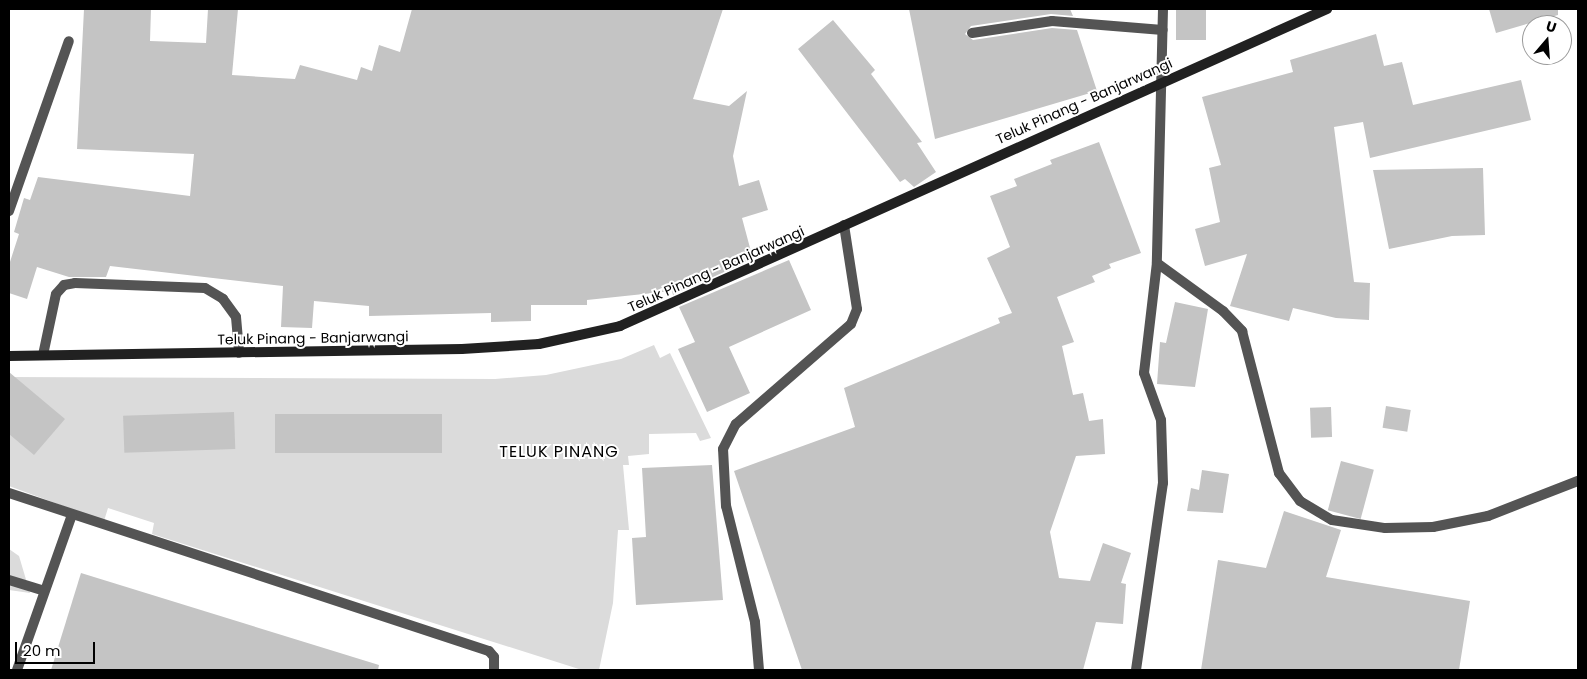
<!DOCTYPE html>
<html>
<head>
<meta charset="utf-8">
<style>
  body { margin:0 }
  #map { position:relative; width:1587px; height:679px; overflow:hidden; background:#fff; font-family:Poppins,sans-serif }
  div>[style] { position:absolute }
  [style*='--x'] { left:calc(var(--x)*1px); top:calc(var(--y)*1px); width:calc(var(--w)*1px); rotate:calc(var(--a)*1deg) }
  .green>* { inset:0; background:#dbdbdb }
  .building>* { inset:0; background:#c4c4c4; transform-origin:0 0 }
  .lane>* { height:10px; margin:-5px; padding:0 5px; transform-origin:5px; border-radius:5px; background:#545454 }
  .street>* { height:10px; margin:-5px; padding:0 5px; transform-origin:5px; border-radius:5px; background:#545454 }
  .secondary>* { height:10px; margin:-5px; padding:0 5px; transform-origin:5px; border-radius:5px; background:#212121 }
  span { translate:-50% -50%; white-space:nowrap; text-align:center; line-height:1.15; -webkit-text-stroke:4px #fff; paint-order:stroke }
  .street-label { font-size:14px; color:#000 }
  .quarter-label { font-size:16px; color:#000; letter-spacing:1px }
  .frame { position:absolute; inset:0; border:10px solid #000; pointer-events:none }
  .north { position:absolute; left:1522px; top:15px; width:50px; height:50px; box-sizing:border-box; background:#fff; border:1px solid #999; border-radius:50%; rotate:18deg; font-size:14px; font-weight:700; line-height:20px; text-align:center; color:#000 }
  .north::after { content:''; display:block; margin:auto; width:18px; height:22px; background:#000; clip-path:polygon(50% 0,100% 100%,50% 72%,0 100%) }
  .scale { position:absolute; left:15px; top:642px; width:80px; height:22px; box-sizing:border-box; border:2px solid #000; border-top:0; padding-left:6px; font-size:15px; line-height:18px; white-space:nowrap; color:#000; -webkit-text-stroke:4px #fff; paint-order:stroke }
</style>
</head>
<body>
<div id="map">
  <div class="green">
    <i style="clip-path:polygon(654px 345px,660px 358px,670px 353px,711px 438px,700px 441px,696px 433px,649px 434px,649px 454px,628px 456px,629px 465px,623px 465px,629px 530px,618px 530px,613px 603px,599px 670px,582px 670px,152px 534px,154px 523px,108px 508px,104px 521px,9px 486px,9px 377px,495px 379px,546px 375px,621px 359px)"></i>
    <i style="clip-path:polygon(9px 549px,19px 556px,30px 593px,9px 590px)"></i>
  </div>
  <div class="building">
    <i style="clip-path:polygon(84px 9px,151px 9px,150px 41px,206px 43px,208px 9px,238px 9px,232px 75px,295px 79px,300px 65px,357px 80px,361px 67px,372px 71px,379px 45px,400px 52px,412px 9px,723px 9px,693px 99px,729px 106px,747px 91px,733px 156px,739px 186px,759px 180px,768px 210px,742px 218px,753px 259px,673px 295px,672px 291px,587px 300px,587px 305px,531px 305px,531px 321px,491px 322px,491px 313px,369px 316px,369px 306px,314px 301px,312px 328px,281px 327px,283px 286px,110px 266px,106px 277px,69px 277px,37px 267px,27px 299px,9px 293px,9px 265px,19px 234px,14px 232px,24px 198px,30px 200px,38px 177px,190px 196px,194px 154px,77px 149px)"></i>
    <i style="clip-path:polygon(909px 9px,1070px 9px,1073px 16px,1051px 14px,971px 26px,965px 34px,973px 40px,1052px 28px,1077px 30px,1097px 91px,935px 139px)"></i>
    <i style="left:1176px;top:9px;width:30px;height:31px"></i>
    <i style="clip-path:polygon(1489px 9px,1558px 9px,1558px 15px,1496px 33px)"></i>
    <i style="clip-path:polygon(833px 20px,875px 70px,871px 74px,922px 142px,917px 143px,936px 172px,914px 187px,905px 179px,900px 182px,798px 49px)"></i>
    <i style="clip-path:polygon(1376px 34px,1384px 66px,1402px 62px,1413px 105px,1521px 80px,1531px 120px,1370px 158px,1363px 122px,1334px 127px,1354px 282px,1370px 283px,1369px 320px,1336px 318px,1293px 308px,1289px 321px,1230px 306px,1247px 254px,1205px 266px,1195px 229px,1220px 222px,1209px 168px,1221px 165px,1202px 97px,1293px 72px,1290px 60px)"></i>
    <i style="clip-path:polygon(1099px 142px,1141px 253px,1109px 264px,1111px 268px,1092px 276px,1095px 282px,1057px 297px,1074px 342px,1062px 346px,1073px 395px,1083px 393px,1089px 421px,1103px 419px,1105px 454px,1076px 456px,1050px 532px,1059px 578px,1090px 581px,1103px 543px,1131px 553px,1121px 583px,1126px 584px,1123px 624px,1096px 622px,1083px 670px,802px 670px,734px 471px,855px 427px,844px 388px,1000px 323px,998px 318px,1012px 313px,987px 258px,1010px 247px,990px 196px,1017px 186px,1014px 179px,1052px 164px,1050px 160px)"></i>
    <i style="clip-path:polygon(1483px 168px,1485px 235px,1452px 236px,1389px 249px,1373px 170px)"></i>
    <i style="clip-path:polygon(789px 260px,811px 310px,729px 347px,750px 393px,707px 412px,678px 349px,695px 342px,679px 307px)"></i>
    <i style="clip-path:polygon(1175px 302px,1208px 309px,1195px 387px,1157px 384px,1160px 342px,1166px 343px)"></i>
    <i style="clip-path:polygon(9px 372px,65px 419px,34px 455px,9px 434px)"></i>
    <i style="left:1386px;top:406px;width:25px;height:22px;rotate:9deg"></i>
    <i style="left:1331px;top:407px;width:30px;height:21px;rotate:88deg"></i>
    <i style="left:234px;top:412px;width:37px;height:111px;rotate:88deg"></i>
    <i style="left:275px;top:414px;width:167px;height:39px"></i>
    <i style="left:1341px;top:461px;width:34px;height:51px;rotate:15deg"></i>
    <i style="clip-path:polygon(712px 465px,723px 600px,636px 605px,632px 538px,646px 537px,642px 468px)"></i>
    <i style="clip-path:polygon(1202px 470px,1229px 474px,1223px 513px,1187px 511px,1191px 488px,1199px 490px)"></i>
    <i style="clip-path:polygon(1284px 511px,1341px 530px,1326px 577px,1470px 601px,1459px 670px,1201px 670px,1218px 560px,1266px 568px)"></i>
    <i style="clip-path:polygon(81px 573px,379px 665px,378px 670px,51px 670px)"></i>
  </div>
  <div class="lane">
    <i style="--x:972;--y:33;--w:81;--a:-8.5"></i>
    <i style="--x:1052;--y:21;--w:111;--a:4.6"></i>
    <i style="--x:9;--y:211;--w:180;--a:-70.6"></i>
    <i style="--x:43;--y:355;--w:62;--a:-78"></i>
    <i style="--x:56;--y:294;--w:12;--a:-48"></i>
    <i style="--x:64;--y:285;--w:11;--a:-10"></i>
    <i style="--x:75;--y:283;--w:130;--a:2.2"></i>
    <i style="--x:205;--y:288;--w:21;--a:31"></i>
    <i style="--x:223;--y:299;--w:22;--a:54"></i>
    <i style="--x:236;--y:317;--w:36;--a:85"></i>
    <i style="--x:9;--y:493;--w:505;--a:18.22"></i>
    <i style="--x:489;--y:651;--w:8;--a:50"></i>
    <i style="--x:494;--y:657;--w:13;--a:90"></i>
    <i style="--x:9;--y:580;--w:34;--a:17"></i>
    <i style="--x:17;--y:670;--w:164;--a:-70.5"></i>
    <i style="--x:759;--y:670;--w:48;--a:-94.8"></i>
    <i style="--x:755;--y:622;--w:120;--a:-104"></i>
    <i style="--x:726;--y:506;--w:57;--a:-93"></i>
    <i style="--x:723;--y:449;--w:28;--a:-63"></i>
    <i style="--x:736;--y:424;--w:152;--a:-41"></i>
    <i style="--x:851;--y:324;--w:16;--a:-68"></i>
    <i style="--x:857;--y:309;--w:85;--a:-98.8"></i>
    <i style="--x:1136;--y:670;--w:189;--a:-81.8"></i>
    <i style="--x:1163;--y:483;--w:63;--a:-91.8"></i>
    <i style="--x:1161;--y:420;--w:50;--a:-109.9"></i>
    <i style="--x:1144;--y:373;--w:111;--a:-83.3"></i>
  </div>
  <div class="street">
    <i style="--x:1163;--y:9;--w:254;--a:91.4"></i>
    <i style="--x:1157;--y:263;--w:82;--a:36"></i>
    <i style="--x:1223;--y:311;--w:28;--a:46"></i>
    <i style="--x:1242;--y:331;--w:147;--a:75.4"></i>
    <i style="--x:1279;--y:473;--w:35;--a:53"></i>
    <i style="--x:1300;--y:501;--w:37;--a:31"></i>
    <i style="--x:1332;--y:520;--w:54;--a:8.6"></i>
    <i style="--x:1385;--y:528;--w:48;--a:-1.2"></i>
    <i style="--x:1433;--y:527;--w:56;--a:-11.3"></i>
    <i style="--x:1488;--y:516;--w:97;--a:-21.3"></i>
  </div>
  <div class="secondary">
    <i style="--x:9;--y:356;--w:453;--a:-0.9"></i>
    <i style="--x:462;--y:349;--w:77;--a:-3.7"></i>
    <i style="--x:539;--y:344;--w:83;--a:-12.5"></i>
    <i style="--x:620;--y:326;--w:775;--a:-24.15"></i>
  </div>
  <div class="street-label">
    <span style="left:1084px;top:101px;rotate:-24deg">Teluk Pinang - Banjarwangi</span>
    <span style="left:716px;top:269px;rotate:-24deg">Teluk Pinang - Banjarwangi</span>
    <span style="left:313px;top:338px;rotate:-1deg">Teluk Pinang - Banjarwangi</span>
  </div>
  <div class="quarter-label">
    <span style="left:559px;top:452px">TELUK PINANG</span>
  </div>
  <div class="frame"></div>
  <div class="north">U</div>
  <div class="scale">20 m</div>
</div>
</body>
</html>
